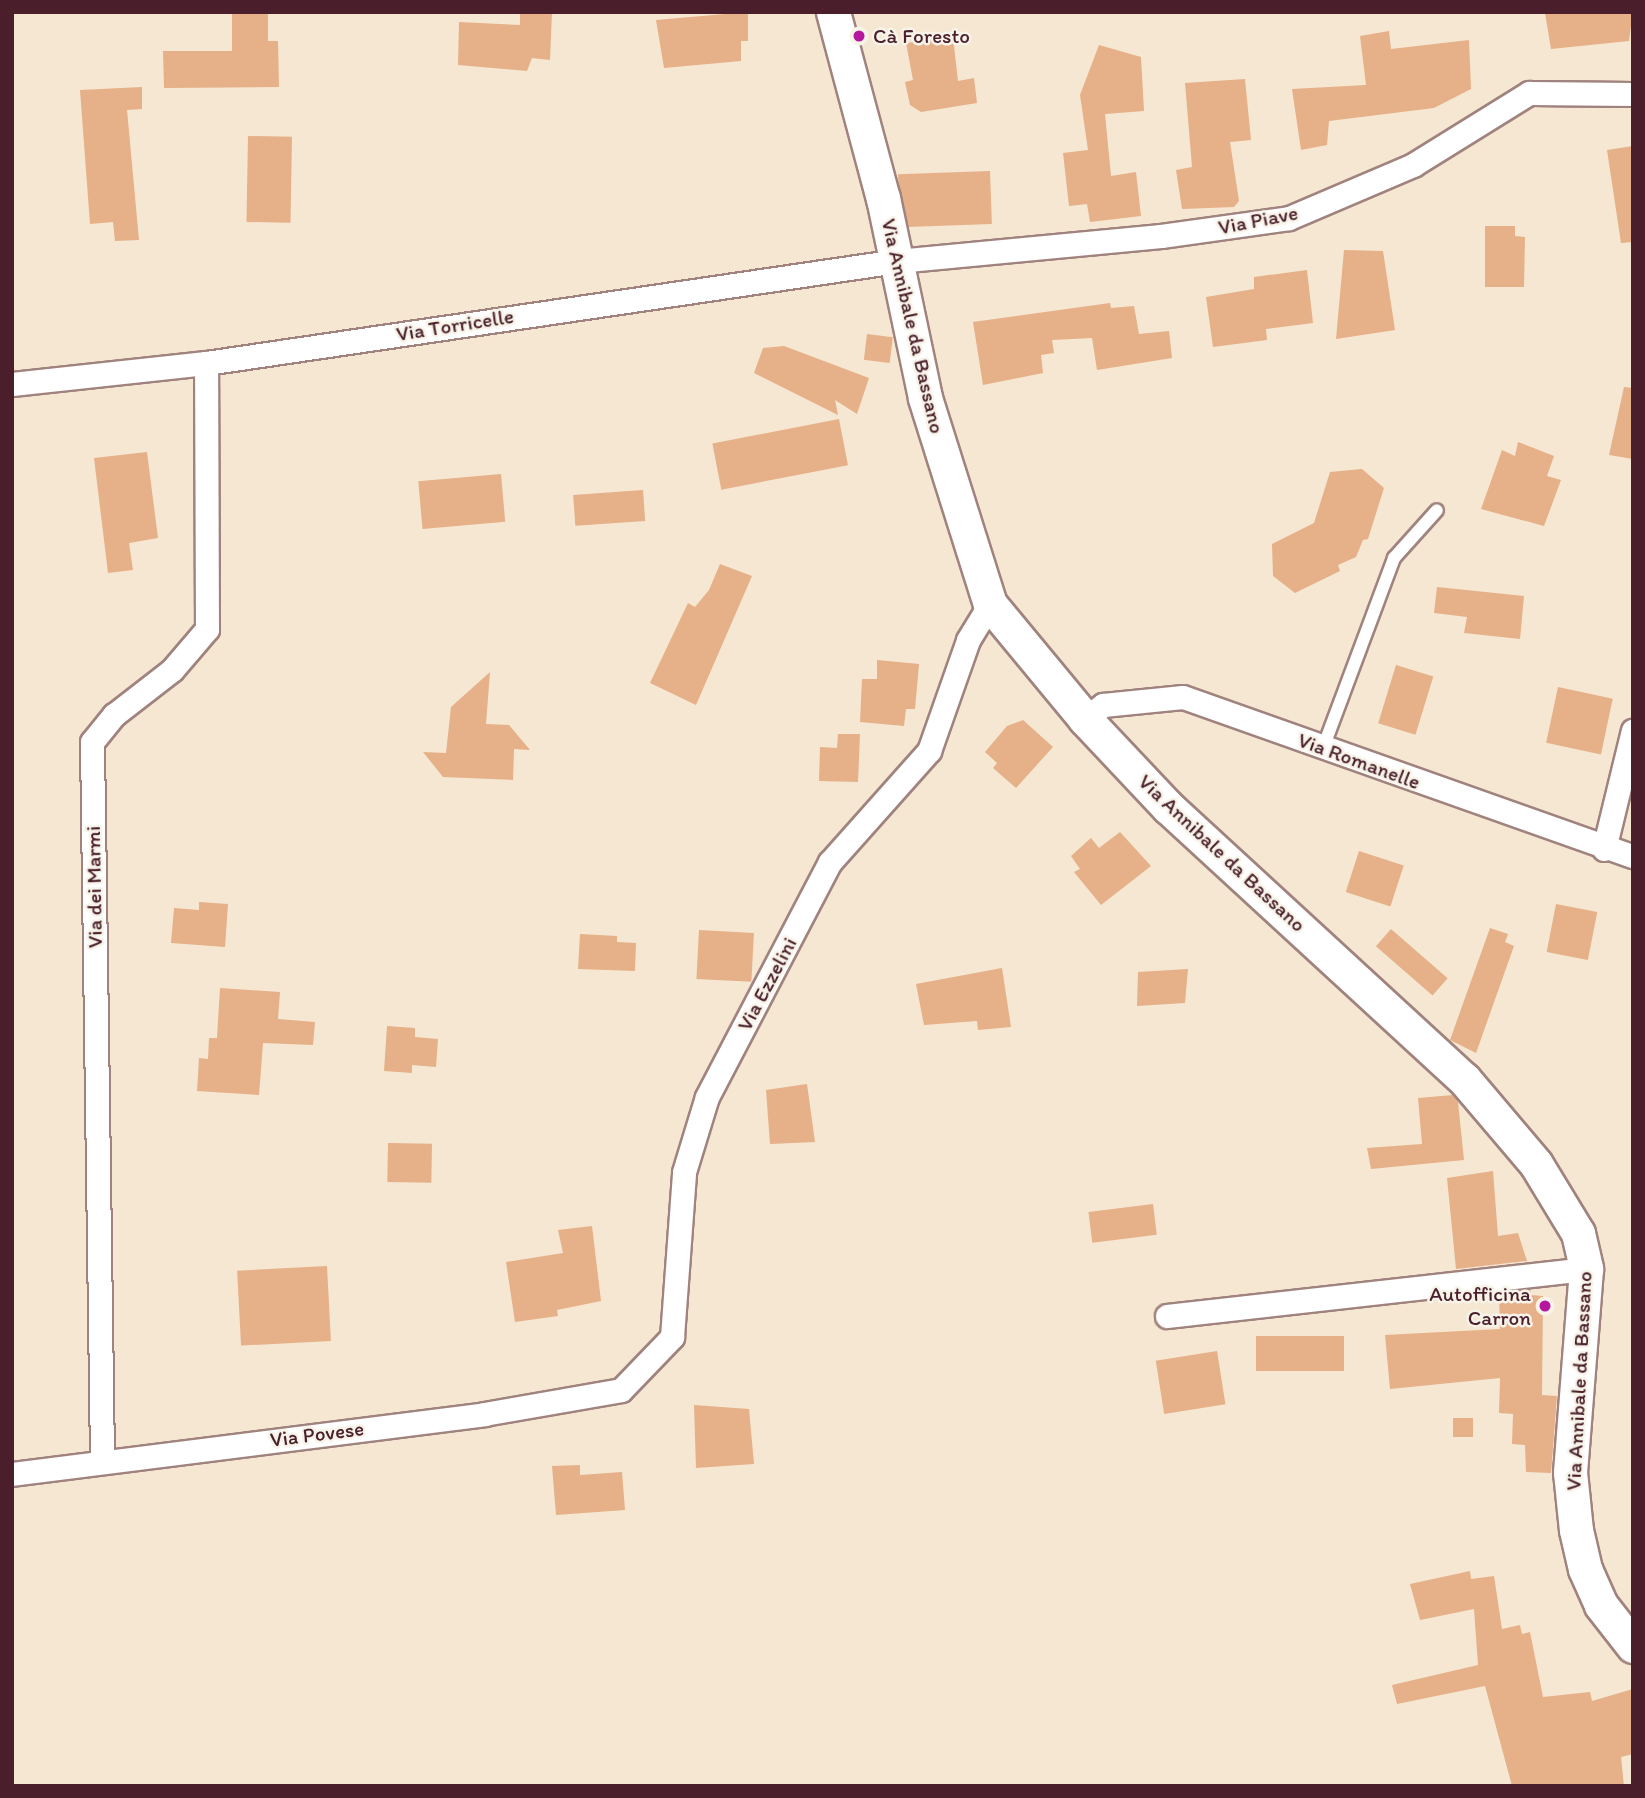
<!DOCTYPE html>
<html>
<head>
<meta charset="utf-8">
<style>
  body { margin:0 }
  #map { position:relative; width:1645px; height:1798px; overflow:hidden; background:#f5e7d2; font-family:Itim,sans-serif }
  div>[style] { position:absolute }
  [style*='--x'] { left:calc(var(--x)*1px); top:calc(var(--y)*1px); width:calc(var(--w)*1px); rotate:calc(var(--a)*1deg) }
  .building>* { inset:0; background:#e6b088; transform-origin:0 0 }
  .roads { filter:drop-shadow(2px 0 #a0837e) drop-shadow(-2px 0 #a0837e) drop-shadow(0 2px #a0837e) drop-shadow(0 -2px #a0837e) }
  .lane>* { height:12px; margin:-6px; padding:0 6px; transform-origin:6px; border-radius:6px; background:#fff }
  .street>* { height:23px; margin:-11.5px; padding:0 11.5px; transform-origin:11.5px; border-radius:11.5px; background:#fff }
  .secondary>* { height:33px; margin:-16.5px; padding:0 16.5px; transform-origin:16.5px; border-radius:16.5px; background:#fff }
  .dots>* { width:19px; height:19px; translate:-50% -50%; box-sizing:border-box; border:4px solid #f7f3e8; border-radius:50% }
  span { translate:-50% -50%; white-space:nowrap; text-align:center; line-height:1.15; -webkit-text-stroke:5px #f7f3e8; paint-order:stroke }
  .poi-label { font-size:21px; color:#4a1f2b }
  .left { translate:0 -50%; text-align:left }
  .right { translate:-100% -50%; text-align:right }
  .street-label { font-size:21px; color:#4a1f2b }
  .frame { position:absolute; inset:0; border:14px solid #4a1f2b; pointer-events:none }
</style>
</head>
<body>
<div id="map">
  <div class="building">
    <i style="clip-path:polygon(232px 12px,268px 12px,268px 41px,278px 41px,279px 87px,164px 88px,163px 51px,232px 51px)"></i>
    <i style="clip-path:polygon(520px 12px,552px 12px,550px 60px,532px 58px,527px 71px,458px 65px,459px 22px,520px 25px)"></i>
    <i style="clip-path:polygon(748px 12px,748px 41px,741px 41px,741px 61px,664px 68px,656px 20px)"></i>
    <i style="clip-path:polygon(1633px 12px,1629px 41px,1551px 49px,1545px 13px)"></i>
    <i style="clip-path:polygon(1389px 31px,1391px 49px,1469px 40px,1471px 89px,1434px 108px,1329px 121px,1327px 145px,1301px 150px,1292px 89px,1366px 85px,1360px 36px)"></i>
    <i style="clip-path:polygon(953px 37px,958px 81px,974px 78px,977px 103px,921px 112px,910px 105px,905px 82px,913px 80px,906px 43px)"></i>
    <i style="clip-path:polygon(1099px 45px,1141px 57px,1144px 111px,1105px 114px,1111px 176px,1136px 172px,1141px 216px,1090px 222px,1087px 204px,1069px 206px,1063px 153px,1088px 150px,1080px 95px)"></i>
    <i style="clip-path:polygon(1245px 79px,1251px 140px,1230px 142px,1239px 201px,1234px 207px,1182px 209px,1176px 170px,1192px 167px,1185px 83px)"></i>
    <i style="clip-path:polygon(142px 87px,142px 109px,127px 110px,139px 240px,115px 241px,113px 222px,90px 224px,80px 90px)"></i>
    <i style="left:248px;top:136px;width:44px;height:86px;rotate:1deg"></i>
    <i style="clip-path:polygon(1633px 146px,1633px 242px,1621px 243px,1607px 150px)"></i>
    <i style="left:990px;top:171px;width:53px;height:92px;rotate:88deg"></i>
    <i style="clip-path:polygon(1485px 226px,1515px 226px,1515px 236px,1525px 237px,1524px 287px,1485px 287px)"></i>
    <i style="clip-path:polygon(1344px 250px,1383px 251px,1395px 330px,1336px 339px)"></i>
    <i style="clip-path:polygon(1307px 270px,1313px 323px,1266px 329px,1267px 340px,1213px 347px,1206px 297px,1254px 289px,1254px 277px)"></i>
    <i style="clip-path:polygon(1110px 303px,1111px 308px,1134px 306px,1139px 334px,1169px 331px,1172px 358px,1097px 370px,1092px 338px,1052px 340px,1054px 353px,1041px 355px,1043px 373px,983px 385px,973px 322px)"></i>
    <i style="left:867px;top:334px;width:26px;height:26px;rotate:7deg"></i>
    <i style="clip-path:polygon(784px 346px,869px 378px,857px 414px,835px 400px,838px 415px,754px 373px,763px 348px)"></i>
    <i style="clip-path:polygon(1624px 387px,1633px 388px,1633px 459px,1609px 455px)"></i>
    <i style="left:839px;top:419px;width:47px;height:129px;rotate:79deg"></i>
    <i style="clip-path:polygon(1518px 442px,1554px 456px,1547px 476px,1561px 480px,1544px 526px,1481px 509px,1502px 450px,1515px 456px)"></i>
    <i style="clip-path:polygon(147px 452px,158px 538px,129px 543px,133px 570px,108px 573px,94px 458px)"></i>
    <i style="clip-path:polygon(1362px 469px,1384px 488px,1368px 539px,1363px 540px,1356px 557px,1338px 565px,1340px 571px,1295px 593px,1273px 576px,1272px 544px,1314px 523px,1330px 472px)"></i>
    <i style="left:501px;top:474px;width:48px;height:83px;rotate:85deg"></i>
    <i style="left:643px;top:490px;width:31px;height:70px;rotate:86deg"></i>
    <i style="clip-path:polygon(720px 564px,752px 576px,696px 705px,650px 683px,688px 603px,695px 607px,709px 590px)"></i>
    <i style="clip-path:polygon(1437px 587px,1524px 596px,1520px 639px,1464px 633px,1467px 617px,1434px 613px)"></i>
    <i style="clip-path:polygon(877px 660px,919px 664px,915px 709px,906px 709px,904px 726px,860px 722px,862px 679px,877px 679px)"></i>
    <i style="left:1396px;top:665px;width:39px;height:61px;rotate:17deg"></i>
    <i style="clip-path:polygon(490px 672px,486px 724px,509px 725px,530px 750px,514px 749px,513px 780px,443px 777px,423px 752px,446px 753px,451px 707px)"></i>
    <i style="left:1558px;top:687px;width:56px;height:57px;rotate:12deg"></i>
    <i style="clip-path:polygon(1023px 720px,1053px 747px,1016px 788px,993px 768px,997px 763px,985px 752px,1007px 726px)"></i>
    <i style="clip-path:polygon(838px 734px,860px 734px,858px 782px,819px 781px,820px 747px,837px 748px)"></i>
    <i style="clip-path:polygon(1120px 832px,1151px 866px,1101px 905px,1074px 872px,1080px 869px,1071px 856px,1091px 838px,1099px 848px)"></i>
    <i style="left:1359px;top:851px;width:47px;height:43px;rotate:18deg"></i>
    <i style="clip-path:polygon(199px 902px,228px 904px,225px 947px,171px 943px,174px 908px,199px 910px)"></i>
    <i style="left:1556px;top:904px;width:42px;height:49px;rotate:11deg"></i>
    <i style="clip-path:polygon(1490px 928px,1508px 934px,1505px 942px,1514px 946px,1476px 1053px,1450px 1040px)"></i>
    <i style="left:1391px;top:929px;width:75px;height:23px;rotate:41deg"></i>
    <i style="left:699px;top:930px;width:55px;height:49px;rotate:3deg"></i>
    <i style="clip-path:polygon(580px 934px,617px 936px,617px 942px,636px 943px,635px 971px,578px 969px)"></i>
    <i style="clip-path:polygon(1002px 968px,1011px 1027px,978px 1030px,977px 1021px,924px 1025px,916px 984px)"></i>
    <i style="clip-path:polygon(1188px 969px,1185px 1003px,1137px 1006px,1138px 972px)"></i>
    <i style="clip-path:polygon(220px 988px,280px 992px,278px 1019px,315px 1022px,313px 1045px,263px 1043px,259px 1095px,197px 1091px,199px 1058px,208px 1059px,209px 1038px,217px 1038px)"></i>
    <i style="clip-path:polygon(387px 1026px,415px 1028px,415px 1037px,438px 1039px,436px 1067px,412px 1065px,412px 1073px,384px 1071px)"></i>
    <i style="clip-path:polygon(807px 1084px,815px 1142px,770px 1144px,766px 1090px)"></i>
    <i style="clip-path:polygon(1453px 1095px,1458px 1102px,1464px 1160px,1371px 1169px,1367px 1148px,1422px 1144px,1418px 1098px)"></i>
    <i style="left:388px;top:1143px;width:44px;height:39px;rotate:1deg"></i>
    <i style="clip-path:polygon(1493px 1171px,1498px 1236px,1518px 1233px,1527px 1261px,1456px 1269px,1447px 1178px)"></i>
    <i style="left:1153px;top:1204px;width:31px;height:65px;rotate:83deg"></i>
    <i style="clip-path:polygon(592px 1226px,601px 1301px,557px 1310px,558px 1316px,515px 1322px,506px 1262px,563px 1253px,558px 1230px)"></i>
    <i style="left:327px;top:1266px;width:75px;height:90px;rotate:87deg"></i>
    <i style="clip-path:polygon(1530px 1289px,1531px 1295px,1543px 1296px,1542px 1395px,1557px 1396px,1551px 1473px,1526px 1472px,1525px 1445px,1512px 1444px,1513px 1414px,1499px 1413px,1500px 1378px,1390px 1389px,1385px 1335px,1500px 1329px,1499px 1293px)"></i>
    <i style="left:1344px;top:1336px;width:35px;height:88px;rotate:90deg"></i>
    <i style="left:1217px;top:1351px;width:54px;height:62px;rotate:81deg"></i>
    <i style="clip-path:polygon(694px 1405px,749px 1409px,754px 1464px,696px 1468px)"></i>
    <i style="left:1453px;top:1418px;width:20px;height:19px"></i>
    <i style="clip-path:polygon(580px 1465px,580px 1475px,622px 1472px,625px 1510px,556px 1515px,552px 1466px)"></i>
    <i style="clip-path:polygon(1470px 1571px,1471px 1579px,1494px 1576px,1502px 1629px,1520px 1625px,1522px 1634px,1530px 1632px,1543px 1697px,1590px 1692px,1592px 1701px,1633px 1689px,1633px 1754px,1621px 1757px,1624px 1786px,1512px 1786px,1485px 1686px,1397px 1704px,1392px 1685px,1478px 1665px,1474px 1609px,1420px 1620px,1410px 1584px)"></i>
  </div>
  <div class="roads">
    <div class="lane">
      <i style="--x:1323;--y:748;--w:203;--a:-69.5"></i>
      <i style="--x:1394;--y:558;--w:64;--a:-48.1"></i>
    </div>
    <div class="street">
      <i style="--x:12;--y:384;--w:195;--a:-6.2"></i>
      <i style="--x:206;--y:363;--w:698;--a:-8.4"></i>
      <i style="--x:897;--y:261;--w:265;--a:-5.4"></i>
      <i style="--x:1161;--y:236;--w:129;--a:-8"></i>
      <i style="--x:1289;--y:218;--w:135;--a:-23.1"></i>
      <i style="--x:1413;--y:165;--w:137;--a:-31.8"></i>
      <i style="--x:1529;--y:93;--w:104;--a:0.6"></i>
      <i style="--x:1085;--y:719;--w:23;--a:-38"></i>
      <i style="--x:1103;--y:705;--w:80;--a:-5.7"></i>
      <i style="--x:1183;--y:697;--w:477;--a:19.5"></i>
      <i style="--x:1604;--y:849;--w:122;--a:-76.3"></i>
      <i style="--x:1167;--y:1316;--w:422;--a:-6.4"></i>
      <i style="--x:102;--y:1459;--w:717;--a:-90.8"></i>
      <i style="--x:92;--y:742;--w:35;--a:-51"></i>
      <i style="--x:114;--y:715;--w:73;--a:-37.8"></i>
      <i style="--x:172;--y:670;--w:54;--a:-49.5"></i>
      <i style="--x:207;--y:629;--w:266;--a:-90.2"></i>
      <i style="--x:12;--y:1474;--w:476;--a:-7.2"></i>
      <i style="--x:484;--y:1414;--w:139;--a:-9.9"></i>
      <i style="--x:621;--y:1390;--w:74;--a:-46.1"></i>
      <i style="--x:672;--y:1337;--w:165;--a:-85.8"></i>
      <i style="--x:684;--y:1172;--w:78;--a:-73"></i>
      <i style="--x:707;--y:1097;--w:265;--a:-62.4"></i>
      <i style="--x:830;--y:862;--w:149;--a:-48.3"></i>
      <i style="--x:929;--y:751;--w:118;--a:-70.6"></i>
      <i style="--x:968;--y:640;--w:42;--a:-58.6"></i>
    </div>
    <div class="secondary">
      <i style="--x:833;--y:12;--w:193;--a:75"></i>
      <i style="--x:883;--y:198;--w:204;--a:78.1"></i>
      <i style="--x:925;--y:398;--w:216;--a:72.5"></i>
      <i style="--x:990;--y:604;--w:149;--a:50.4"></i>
      <i style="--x:1085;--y:719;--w:121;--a:46.7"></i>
      <i style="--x:1168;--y:807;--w:402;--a:42.6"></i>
      <i style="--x:1464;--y:1079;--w:111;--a:49.7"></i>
      <i style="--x:1536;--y:1164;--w:81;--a:58.7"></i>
      <i style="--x:1578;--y:1233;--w:37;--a:77"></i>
      <i style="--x:1586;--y:1269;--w:204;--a:94.5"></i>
      <i style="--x:1570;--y:1472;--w:58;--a:84.1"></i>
      <i style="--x:1576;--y:1530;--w:40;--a:77"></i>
      <i style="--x:1585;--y:1569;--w:39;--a:66"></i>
      <i style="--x:1601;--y:1605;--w:52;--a:52"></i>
    </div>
  </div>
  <div class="dots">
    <i style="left:859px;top:36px;background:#b5179e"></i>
    <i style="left:1545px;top:1306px;background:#b5179e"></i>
  </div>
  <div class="poi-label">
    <span class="left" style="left:873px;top:36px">Cà Foresto</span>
    <span class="right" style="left:1531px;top:1306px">Autofficina<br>Carron</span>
  </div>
  <div class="street-label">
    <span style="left:1258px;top:220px;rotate:-11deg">Via Piave</span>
    <span style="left:455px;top:325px;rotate:-9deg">Via Torricelle</span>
    <span style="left:913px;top:326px;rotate:77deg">Via Annibale da Bassano</span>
    <span style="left:1359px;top:761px;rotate:20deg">Via Romanelle</span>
    <span style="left:1222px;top:853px;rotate:43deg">Via Annibale da Bassano</span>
    <span style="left:94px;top:887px;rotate:-91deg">Via dei Marmi</span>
    <span style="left:767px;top:984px;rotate:-62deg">Via Ezzelini</span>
    <span style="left:1579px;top:1381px;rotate:-87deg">Via Annibale da Bassano</span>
    <span style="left:317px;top:1434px;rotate:-7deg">Via Povese</span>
  </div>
  <div class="frame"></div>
</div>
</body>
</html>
